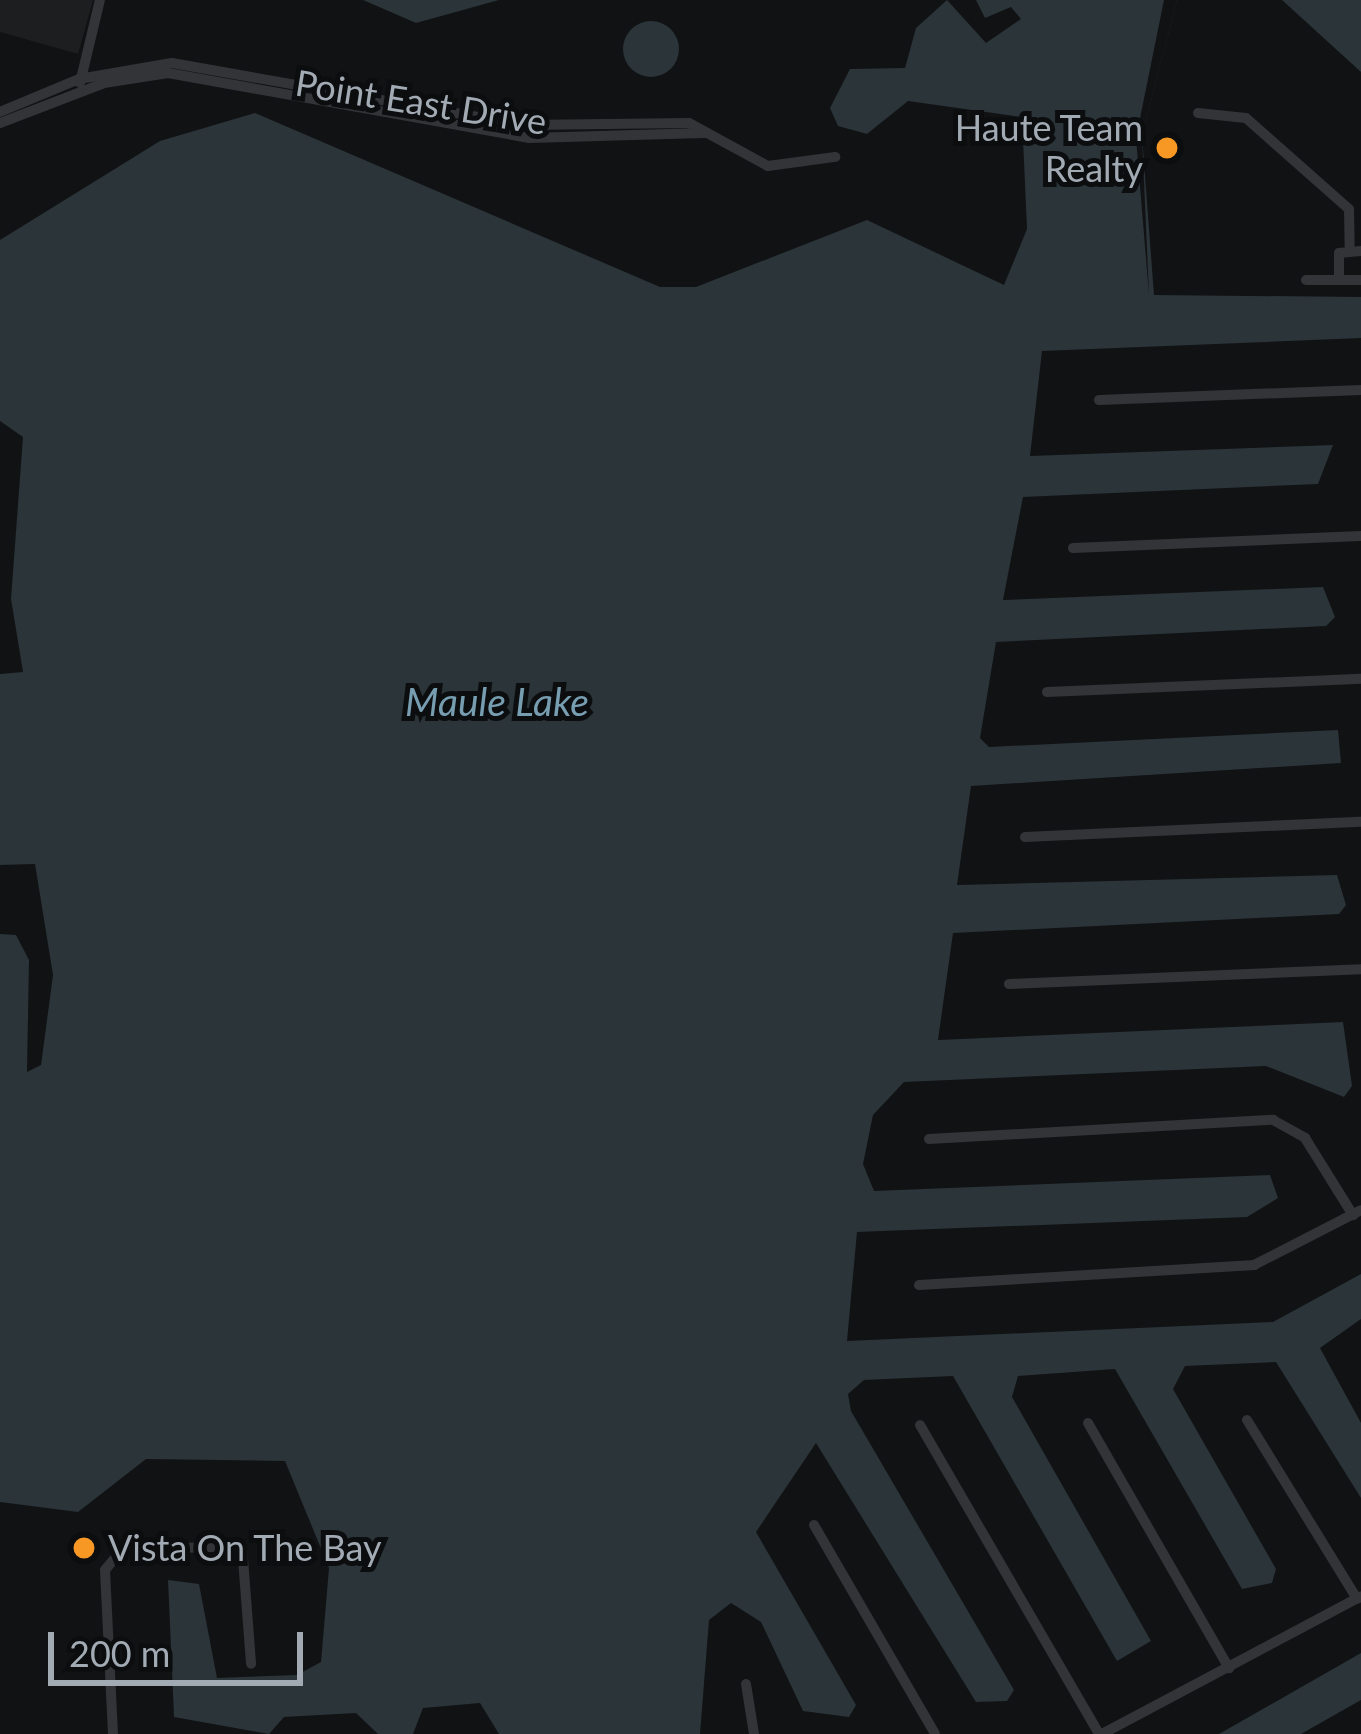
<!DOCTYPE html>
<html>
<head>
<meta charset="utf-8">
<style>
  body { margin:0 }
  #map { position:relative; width:1361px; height:1734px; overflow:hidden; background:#111213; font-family:Lato,sans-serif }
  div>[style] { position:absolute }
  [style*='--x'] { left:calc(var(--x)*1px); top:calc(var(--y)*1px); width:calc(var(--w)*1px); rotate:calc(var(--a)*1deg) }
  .built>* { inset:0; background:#1d1e20 }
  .water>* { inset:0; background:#2a3439 }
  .round { border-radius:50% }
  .pier>* { inset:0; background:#111213 }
  .minor>* { height:10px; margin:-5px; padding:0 5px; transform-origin:5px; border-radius:5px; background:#323438 }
  .dots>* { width:33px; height:33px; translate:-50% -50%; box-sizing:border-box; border:6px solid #0c0d0e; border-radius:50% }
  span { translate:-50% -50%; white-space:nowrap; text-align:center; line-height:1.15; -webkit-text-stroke:10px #0c0d0e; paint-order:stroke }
  .street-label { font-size:36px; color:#a2aab4 }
  .poi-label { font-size:36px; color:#a2aab4 }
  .right { translate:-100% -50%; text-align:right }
  .left { translate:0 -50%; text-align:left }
  .water-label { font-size:39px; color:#779db1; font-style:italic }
  .scale { position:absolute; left:48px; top:1632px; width:255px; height:54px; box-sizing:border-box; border:6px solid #a2aab4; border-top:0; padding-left:15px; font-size:36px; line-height:42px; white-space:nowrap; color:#a2aab4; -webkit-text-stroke:9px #0c0d0e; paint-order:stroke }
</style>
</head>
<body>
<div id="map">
  <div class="built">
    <i style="clip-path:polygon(0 0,93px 0,78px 54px,0 32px)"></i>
  </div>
  <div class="water">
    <i style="clip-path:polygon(363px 0,499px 0,416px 23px)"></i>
    <i style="clip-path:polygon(947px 0,986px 43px,1021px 19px,1011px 7px,985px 18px,976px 0,1177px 0,1142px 136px,1154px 295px,1361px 297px,1361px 338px,1042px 351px,1030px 456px,1333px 445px,1318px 484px,1023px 497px,1003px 600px,1323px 587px,1335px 617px,1326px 626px,996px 642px,980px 738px,989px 747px,1338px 730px,1341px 763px,971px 786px,957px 885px,1337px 875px,1346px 905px,1339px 914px,953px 933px,938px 1040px,1343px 1022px,1352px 1086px,1344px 1097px,1266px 1066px,904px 1082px,873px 1115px,863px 1164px,874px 1191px,1270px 1175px,1278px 1198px,1247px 1217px,857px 1232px,847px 1341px,1273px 1322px,1361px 1274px,1361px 1319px,1320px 1348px,1361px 1423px,1361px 1498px,1276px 1362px,1185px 1366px,1173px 1389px,1276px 1569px,1272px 1583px,1242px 1589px,1115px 1369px,1018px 1376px,1012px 1397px,1151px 1641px,1117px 1661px,953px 1376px,864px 1380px,848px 1394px,851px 1411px,1014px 1690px,1007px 1701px,976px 1702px,816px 1443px,756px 1532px,856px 1705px,849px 1717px,803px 1711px,761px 1622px,731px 1603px,709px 1620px,700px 1734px,499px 1734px,480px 1703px,423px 1708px,413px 1734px,378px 1734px,356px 1713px,284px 1717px,269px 1734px,174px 1717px,168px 1580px,199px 1584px,217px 1678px,297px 1675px,321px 1662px,329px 1568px,285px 1461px,146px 1459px,78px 1512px,0 1502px,0 934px,16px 935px,29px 960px,27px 1072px,41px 1065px,53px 975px,35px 864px,0 865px,0 674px,23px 672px,11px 599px,23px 437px,0 421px,0 240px,160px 141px,255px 113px,660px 287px,696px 287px,867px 220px,1004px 285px,1027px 229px,1022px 117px,908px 101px,867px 134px,838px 126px,830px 108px,850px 69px,905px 68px,916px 28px)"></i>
    <i style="clip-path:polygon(1282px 0,1361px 0,1361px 72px)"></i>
    <i class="round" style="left:623px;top:21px;width:56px;height:56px"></i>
    <i style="clip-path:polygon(1361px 1653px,1361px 1700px,1301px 1734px,1219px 1734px)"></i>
  </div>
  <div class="pier">
    <i style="clip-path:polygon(1164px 0,1177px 0,1142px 136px,1149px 295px,1136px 138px)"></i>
  </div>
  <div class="minor">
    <i style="--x:80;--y:83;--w:85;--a:-76.5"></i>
    <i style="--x:0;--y:112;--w:86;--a:-22.7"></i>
    <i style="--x:79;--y:79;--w:94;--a:-9.8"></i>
    <i style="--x:172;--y:63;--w:357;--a:10"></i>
    <i style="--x:524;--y:125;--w:165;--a:-0.7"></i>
    <i style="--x:689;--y:123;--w:90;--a:28.6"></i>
    <i style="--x:768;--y:166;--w:68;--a:-7.7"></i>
    <i style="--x:1198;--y:113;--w:48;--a:5.9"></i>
    <i style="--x:1246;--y:118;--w:137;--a:41.5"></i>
    <i style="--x:1349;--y:209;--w:39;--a:89"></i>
    <i style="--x:0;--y:123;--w:111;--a:-21"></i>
    <i style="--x:104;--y:83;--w:65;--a:-8.9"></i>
    <i style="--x:168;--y:73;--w:367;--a:10.2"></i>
    <i style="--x:529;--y:138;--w:175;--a:-1.6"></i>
    <i style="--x:1339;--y:278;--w:25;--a:-90"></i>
    <i style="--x:1339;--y:253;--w:22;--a:-5"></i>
    <i style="--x:1306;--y:280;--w:55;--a:0"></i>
    <i style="--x:1099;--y:400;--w:262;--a:-2.2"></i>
    <i style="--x:1073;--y:548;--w:288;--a:-2.4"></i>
    <i style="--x:1047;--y:692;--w:314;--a:-2.4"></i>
    <i style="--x:1025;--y:837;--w:336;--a:-2.6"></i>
    <i style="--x:1009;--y:984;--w:352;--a:-2.4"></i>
    <i style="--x:929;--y:1139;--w:345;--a:-3.2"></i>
    <i style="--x:1273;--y:1120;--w:37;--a:29"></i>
    <i style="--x:1305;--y:1138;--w:91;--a:58.1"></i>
    <i style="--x:919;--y:1285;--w:336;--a:-3.4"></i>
    <i style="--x:1254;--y:1265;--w:120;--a:-27.2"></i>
    <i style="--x:1247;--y:1420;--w:210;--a:58.4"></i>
    <i style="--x:1088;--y:1423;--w:283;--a:60.1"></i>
    <i style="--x:920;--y:1425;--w:357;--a:59.9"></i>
    <i style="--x:814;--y:1525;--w:241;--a:59.9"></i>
    <i style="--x:746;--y:1684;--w:51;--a:80.9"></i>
    <i style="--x:113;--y:1734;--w:164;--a:-92.8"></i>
    <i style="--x:105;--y:1570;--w:26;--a:-50"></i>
    <i style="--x:122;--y:1550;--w:120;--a:-1.9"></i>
    <i style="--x:242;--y:1546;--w:118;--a:85.6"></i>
    <i style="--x:1102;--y:1734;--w:293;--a:-28"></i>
  </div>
  <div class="dots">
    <i style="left:1167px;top:148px;background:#f79825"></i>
    <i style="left:84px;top:1548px;background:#f79825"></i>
  </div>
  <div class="street-label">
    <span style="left:421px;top:102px;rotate:9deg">Point East Drive</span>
  </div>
  <div class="poi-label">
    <span class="right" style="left:1143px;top:148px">Haute Team<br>Realty</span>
    <span class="left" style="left:108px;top:1548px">Vista On The Bay</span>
  </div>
  <div class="water-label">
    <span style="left:497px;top:701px">Maule Lake</span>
  </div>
  <div class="scale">200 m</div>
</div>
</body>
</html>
